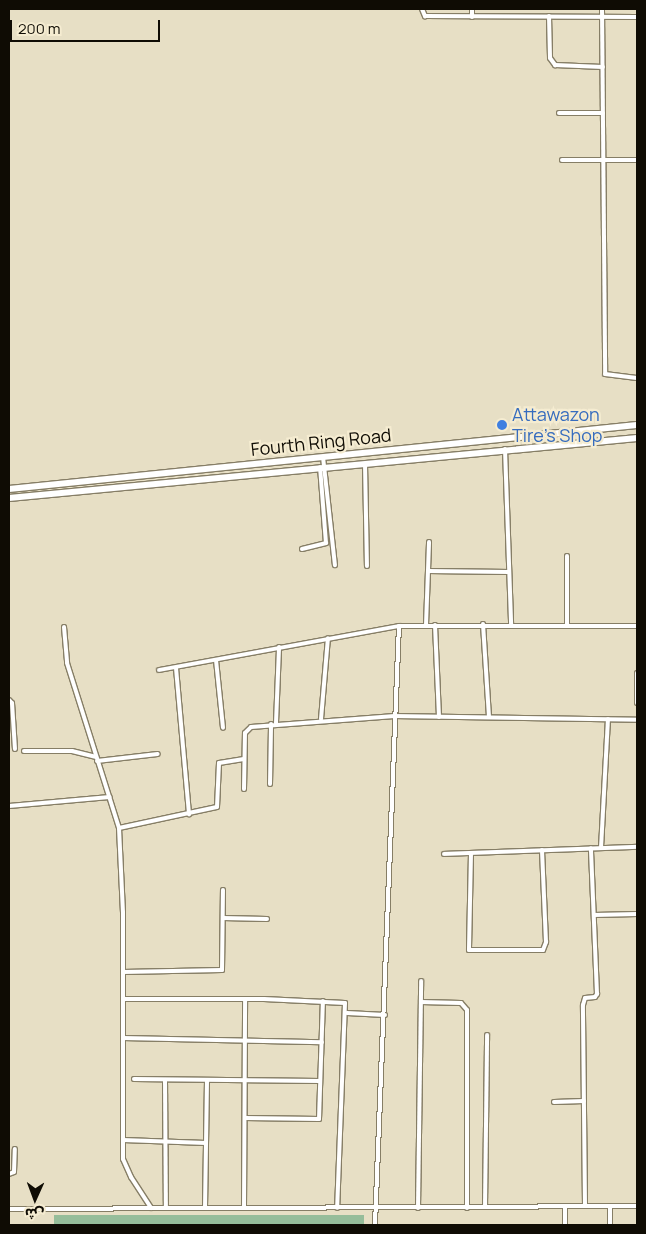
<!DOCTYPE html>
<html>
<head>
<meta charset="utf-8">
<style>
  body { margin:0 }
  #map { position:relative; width:646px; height:1234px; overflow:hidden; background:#e7dfc5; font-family:Manrope,"Noto Sans Arabic",sans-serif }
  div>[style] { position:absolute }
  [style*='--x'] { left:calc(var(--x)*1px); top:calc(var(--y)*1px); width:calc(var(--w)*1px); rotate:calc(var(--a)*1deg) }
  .green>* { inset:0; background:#96bd9a; transform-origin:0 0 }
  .roads { filter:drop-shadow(1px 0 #867e66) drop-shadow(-1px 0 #867e66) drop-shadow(0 1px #867e66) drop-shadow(0 -1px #867e66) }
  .minor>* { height:4px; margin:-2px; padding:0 2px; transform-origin:2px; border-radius:2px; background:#fff }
  .primary>* { height:6px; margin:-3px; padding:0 3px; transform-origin:3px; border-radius:3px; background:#fff }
  .dots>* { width:14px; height:14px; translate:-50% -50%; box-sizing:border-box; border:2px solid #f5ecd1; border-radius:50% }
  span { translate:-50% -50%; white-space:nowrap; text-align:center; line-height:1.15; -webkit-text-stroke:4.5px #f5ecd1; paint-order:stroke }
  .shop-label { font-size:18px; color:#366cbe }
  .left { translate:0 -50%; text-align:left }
  .street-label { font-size:18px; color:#0f0c04 }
  .frame { position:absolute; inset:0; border:10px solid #0f0c04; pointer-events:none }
  .north { position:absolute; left:10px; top:1174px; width:50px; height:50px; -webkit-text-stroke:4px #f5ecd1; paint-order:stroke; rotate:182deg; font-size:14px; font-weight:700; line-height:20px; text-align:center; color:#0f0c04 }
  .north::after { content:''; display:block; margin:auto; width:18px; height:22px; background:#0f0c04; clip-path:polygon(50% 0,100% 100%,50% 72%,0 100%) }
  .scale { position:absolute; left:10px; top:20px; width:150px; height:22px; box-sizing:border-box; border:2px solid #0f0c04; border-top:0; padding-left:6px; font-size:15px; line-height:18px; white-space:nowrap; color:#0f0c04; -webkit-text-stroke:4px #f5ecd1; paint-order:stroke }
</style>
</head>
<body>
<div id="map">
  <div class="green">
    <i style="left:54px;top:1215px;width:310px;height:10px"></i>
  </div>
  <div class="roads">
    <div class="minor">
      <i style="--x:422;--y:9;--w:8;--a:67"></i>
      <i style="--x:425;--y:16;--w:212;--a:0.3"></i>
      <i style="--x:602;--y:9;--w:365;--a:89.5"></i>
      <i style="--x:605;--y:374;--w:32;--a:7"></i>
      <i style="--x:549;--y:16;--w:42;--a:88.6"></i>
      <i style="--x:550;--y:58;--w:9;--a:54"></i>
      <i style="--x:555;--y:65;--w:48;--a:2.4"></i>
      <i style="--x:472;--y:17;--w:8;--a:-90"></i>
      <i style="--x:559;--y:113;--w:44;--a:0"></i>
      <i style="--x:562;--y:160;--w:75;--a:0"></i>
      <i style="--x:505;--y:449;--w:175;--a:88"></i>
      <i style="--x:323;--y:457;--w:109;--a:83.7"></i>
      <i style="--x:365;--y:464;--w:102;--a:88.9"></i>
      <i style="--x:302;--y:549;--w:25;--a:-14"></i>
      <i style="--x:326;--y:543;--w:76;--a:-94.5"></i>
      <i style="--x:567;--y:556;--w:70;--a:90"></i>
      <i style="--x:428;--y:571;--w:81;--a:0.7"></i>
      <i style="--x:483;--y:624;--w:93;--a:86.3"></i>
      <i style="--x:426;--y:625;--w:83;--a:-87.9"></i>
      <i style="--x:435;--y:625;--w:92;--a:87.5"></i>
      <i style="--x:64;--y:627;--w:36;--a:85"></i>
      <i style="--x:67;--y:663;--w:173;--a:72.5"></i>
      <i style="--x:119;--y:828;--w:84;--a:87.3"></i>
      <i style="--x:123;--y:912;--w:247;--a:90"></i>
      <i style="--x:123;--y:1159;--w:20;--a:66"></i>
      <i style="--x:131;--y:1177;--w:37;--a:57"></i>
      <i style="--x:216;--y:660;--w:68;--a:84.1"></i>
      <i style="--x:176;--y:668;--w:147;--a:84.9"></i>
      <i style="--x:159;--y:670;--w:244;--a:-10.4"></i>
      <i style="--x:399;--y:626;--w:238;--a:0"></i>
      <i style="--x:637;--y:673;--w:30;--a:90"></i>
      <i style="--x:9;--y:700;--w:4;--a:45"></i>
      <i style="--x:12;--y:703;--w:46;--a:86.3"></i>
      <i style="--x:321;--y:719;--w:81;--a:-85.1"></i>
      <i style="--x:276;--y:723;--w:76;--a:-87.7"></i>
      <i style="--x:24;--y:751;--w:48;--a:0"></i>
      <i style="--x:72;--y:751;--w:25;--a:14"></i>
      <i style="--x:97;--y:761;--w:61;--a:-6.5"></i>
      <i style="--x:270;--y:784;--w:60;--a:-89"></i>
      <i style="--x:244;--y:789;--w:56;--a:-89"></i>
      <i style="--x:245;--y:733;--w:8;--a:-45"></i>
      <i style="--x:251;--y:727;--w:144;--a:-4.4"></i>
      <i style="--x:395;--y:716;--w:242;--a:0.9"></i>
      <i style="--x:9;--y:806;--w:101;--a:-5.1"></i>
      <i style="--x:119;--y:828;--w:100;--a:-12.1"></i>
      <i style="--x:217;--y:807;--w:44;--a:-87.4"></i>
      <i style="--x:219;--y:763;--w:25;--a:-9"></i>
      <i style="--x:601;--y:848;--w:129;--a:-86.9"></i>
      <i style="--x:471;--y:853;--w:97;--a:91.2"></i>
      <i style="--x:469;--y:950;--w:74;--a:0"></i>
      <i style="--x:543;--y:950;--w:9;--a:-69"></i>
      <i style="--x:546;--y:942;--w:92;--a:-92.5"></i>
      <i style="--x:444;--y:854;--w:193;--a:-2.1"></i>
      <i style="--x:594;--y:915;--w:43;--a:-1.3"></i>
      <i style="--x:223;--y:918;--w:44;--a:1.3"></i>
      <i style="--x:123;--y:972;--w:99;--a:-1.2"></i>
      <i style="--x:222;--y:970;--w:80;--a:-89.3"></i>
      <i style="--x:123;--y:999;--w:141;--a:0"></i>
      <i style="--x:264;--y:999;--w:81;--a:2.8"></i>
      <i style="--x:345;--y:1003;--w:205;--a:92.2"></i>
      <i style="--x:421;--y:1002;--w:40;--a:1.4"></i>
      <i style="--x:461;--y:1003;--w:9;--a:49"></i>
      <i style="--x:467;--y:1010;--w:198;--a:90"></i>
      <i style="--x:347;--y:1013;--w:38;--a:3"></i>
      <i style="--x:123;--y:1038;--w:199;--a:1.2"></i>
      <i style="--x:134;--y:1079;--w:186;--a:0.6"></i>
      <i style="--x:165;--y:1080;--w:128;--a:89.6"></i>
      <i style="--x:554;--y:1102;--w:30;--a:-2"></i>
      <i style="--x:245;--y:1118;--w:74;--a:0.8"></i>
      <i style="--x:319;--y:1119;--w:118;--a:-88.1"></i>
      <i style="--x:123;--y:1140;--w:83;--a:2.1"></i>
      <i style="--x:9;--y:1174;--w:5;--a:-22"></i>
      <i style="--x:14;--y:1172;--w:23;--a:-88"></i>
      <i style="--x:585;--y:1205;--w:200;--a:-90.6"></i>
      <i style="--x:583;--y:1005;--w:7;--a:-74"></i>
      <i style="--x:585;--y:998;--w:10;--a:-6"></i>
      <i style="--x:595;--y:997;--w:4;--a:-56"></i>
      <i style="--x:597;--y:994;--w:146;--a:-92.4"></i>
      <i style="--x:565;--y:1206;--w:19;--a:90"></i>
      <i style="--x:485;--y:1207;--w:172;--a:-89.3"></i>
      <i style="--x:205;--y:1208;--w:128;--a:-89.1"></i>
      <i style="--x:244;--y:1208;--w:209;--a:-89.7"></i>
      <i style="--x:418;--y:1208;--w:227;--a:-89.2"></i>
      <i style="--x:9;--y:1209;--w:628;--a:-0.27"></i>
      <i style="--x:375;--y:1225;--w:599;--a:-87.71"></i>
      <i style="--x:610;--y:1225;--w:19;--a:-90"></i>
    </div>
    <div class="primary">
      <i style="--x:9;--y:489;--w:631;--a:-5.82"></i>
      <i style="--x:9;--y:498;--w:631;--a:-5.46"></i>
    </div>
  </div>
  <div class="dots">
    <i style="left:502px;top:425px;background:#3f7fe0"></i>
  </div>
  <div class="shop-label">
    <span class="left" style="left:512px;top:425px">Attawazon<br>Tire's Shop</span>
  </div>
  <div class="street-label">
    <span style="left:321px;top:442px;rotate:-6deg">Fourth Ring Road</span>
  </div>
  <div class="frame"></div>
  <div class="north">ش</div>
  <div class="scale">200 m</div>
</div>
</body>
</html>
